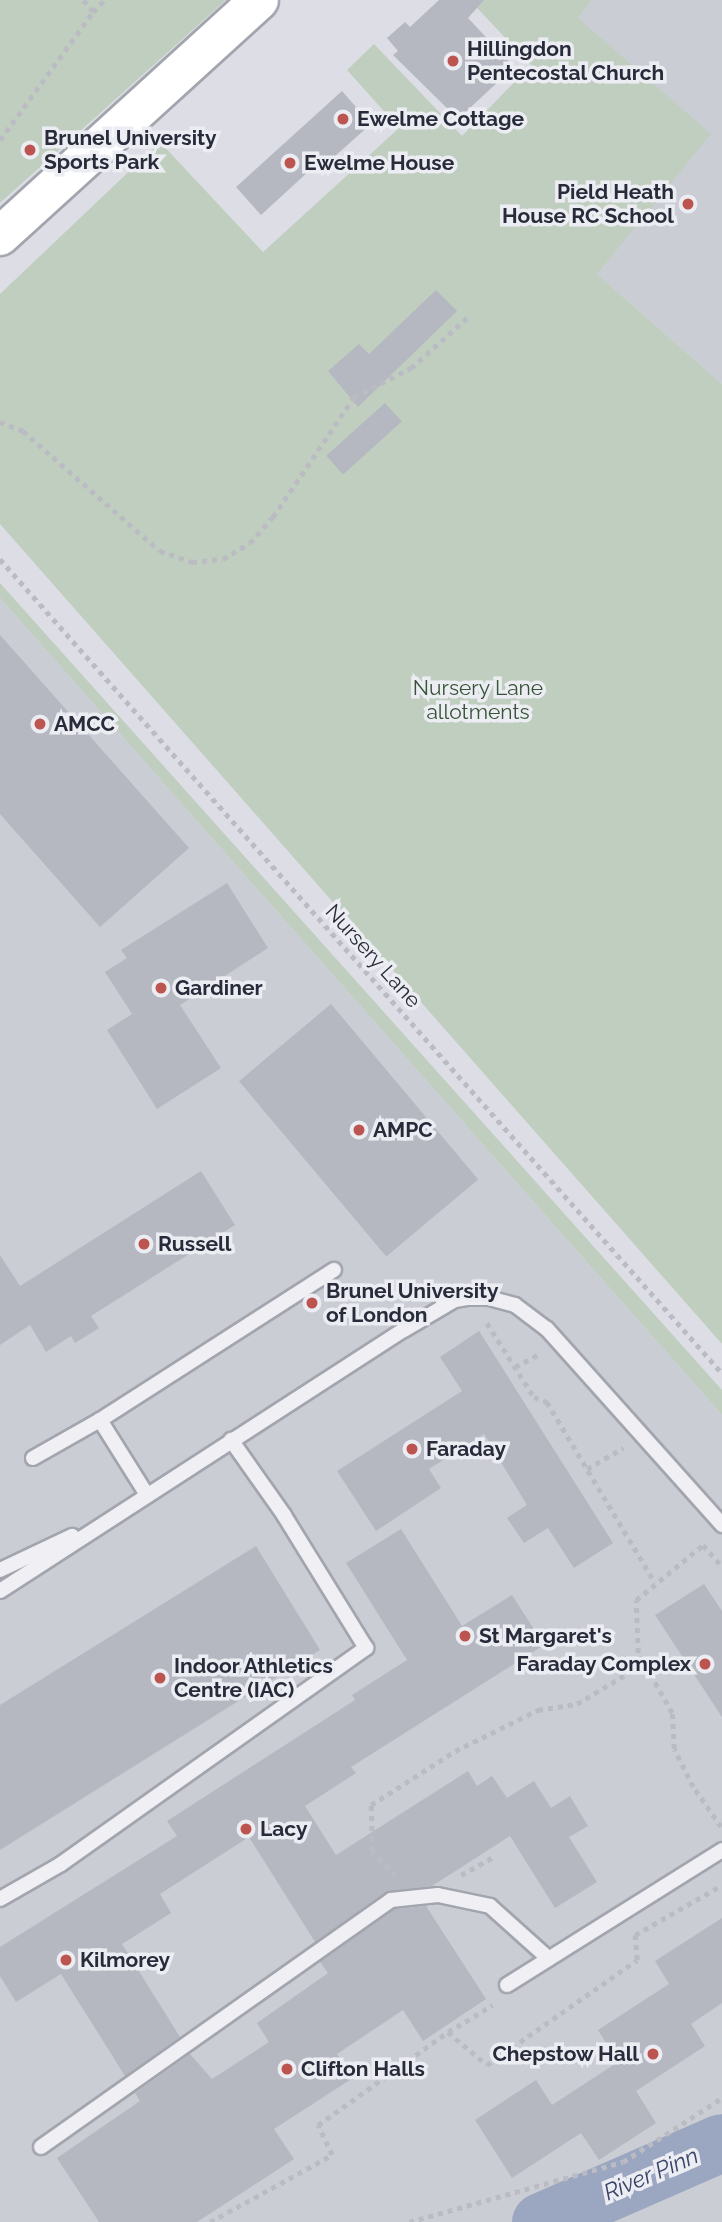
<!DOCTYPE html>
<html>
<head>
<meta charset="utf-8">
<style>
  body { margin:0 }
  #map { position:relative; width:722px; height:2222px; overflow:hidden; background:#dddee5; font-family:Raleway,sans-serif }
  div>[style] { position:absolute }
  [style*='--x'] { left:calc(var(--x)*1px); top:calc(var(--y)*1px); width:calc(var(--w)*1px); rotate:calc(var(--a)*1deg) }
  .built>* { inset:0; background:#cbcdd5 }
  .green>* { inset:0; background:#c0cebf }
  .river>* { height:58px; margin:-29px; padding:0 29px; transform-origin:29px; border-radius:29px; background:#9ba6c1 }
  .building>* { inset:0; background:#b5b7c1; transform-origin:0 0 }
  .path>* { height:4.5px; margin-top:-2.25px; transform-origin:0; background:repeating-linear-gradient(90deg,#bbbcc3 0 5px,transparent 0 10px) }
  .roads { filter:drop-shadow(2px 0 #a3a5ae) drop-shadow(-2px 0 #a3a5ae) drop-shadow(0 2px #a3a5ae) drop-shadow(0 -2px #a3a5ae) }
  .lane>* { height:14px; margin:-7px; padding:0 7px; transform-origin:7px; border-radius:7px; background:#efeff4 }
  .secondary>* { height:38px; margin:-19px; padding:0 19px; transform-origin:19px; border-radius:19px; background:#fff }
  .dots>* { width:19px; height:19px; translate:-50% -50%; box-sizing:border-box; border:4px solid #ecedf3; border-radius:50% }
  span { translate:-50% -50%; white-space:nowrap; text-align:center; line-height:1.15; -webkit-text-stroke:7px #ecedf3; paint-order:stroke }
  .poi-label { font-size:21px; color:#282b39; font-weight:700 }
  .left { translate:0 -50%; text-align:left }
  .right { translate:-100% -50%; text-align:right }
  .park-label { font-size:21px; color:#375337 }
  .street-label { font-size:21px; color:#282b39 }
  .water-label { font-size:23px; color:#374368; font-style:italic }
</style>
</head>
<body>
<div id="map">
  <div class="built">
    <i style="clip-path:polygon(592px 0,722px 0,722px 384px,597px 274px,578px 18px)"></i>
    <i style="clip-path:polygon(0 598px,722px 1415px,722px 2222px,0 2222px)"></i>
  </div>
  <div class="green">
    <i style="clip-path:polygon(0 0,226px 0,0 203px)"></i>
    <i style="clip-path:polygon(477px 0,592px 0,578px 18px,711px 134px,597px 274px,722px 384px,722px 1344px,0 524px,0 294px,160px 142px,263px 252px,399px 128px,347px 70px,374px 44px,462px 136px,531px 65px,477px 8px)"></i>
    <i style="clip-path:polygon(0 583px,722px 1390px,722px 1415px,0 598px)"></i>
  </div>
  <div class="river">
    <i style="--x:541;--y:2222;--w:197;--a:-23.6"></i>
  </div>
  <div class="building">
    <i style="clip-path:polygon(439px 0,484px 0,468px 18px,514px 67px,458px 119px,393px 55px,398px 51px,387px 38px,405px 22px,410px 27px)"></i>
    <i style="clip-path:polygon(342px 91px,371px 124px,325px 165px,321px 160px,261px 215px,236px 187px)"></i>
    <i style="clip-path:polygon(436px 290px,457px 311px,358px 407px,328px 371px,359px 344px,369px 354px)"></i>
    <i style="left:385px;top:403px;width:25px;height:79px;rotate:48deg"></i>
    <i style="clip-path:polygon(0 635px,189px 848px,100px 927px,0 814px)"></i>
    <i style="clip-path:polygon(227px 883px,268px 948px,180px 1005px,221px 1068px,157px 1109px,107px 1030px,132px 1014px,105px 972px,127px 958px,121px 950px)"></i>
    <i style="left:331px;top:1004px;width:229px;height:120px;rotate:50deg"></i>
    <i style="clip-path:polygon(201px 1171px,235px 1225px,91px 1316px,99px 1328px,75px 1343px,71px 1336px,46px 1352px,30px 1325px,0 1345px,0 1255px,20px 1286px)"></i>
    <i style="clip-path:polygon(479px 1331px,613px 1543px,574px 1568px,548px 1528px,524px 1543px,507px 1518px,527px 1505px,484px 1434px,429px 1469px,441px 1488px,376px 1531px,337px 1471px,462px 1391px,440px 1357px)"></i>
    <i style="clip-path:polygon(401px 1529px,462px 1626px,512px 1595px,544px 1645px,351px 1767px,356px 1773px,305px 1806px,336px 1855px,468px 1771px,477px 1786px,492px 1776px,507px 1798px,534px 1781px,551px 1808px,570px 1796px,588px 1826px,569px 1837px,597px 1882px,555px 1908px,510px 1836px,432px 1886px,386px 1892px,315px 1942px,249px 1837px,160px 1894px,171px 1913px,122px 1944px,180px 2037px,125px 2076px,61px 1974px,16px 2002px,0 1976px,0 1947px,177px 1836px,167px 1821px,355px 1700px,352px 1695px,407px 1660px,346px 1563px)"></i>
    <i style="clip-path:polygon(256px 1546px,320px 1650px,0 1850px,0 1705px)"></i>
    <i style="clip-path:polygon(704px 1584px,722px 1611px,722px 1717px,655px 1615px)"></i>
    <i style="clip-path:polygon(426px 1906px,486px 1999px,423px 2041px,403px 2010px,337px 2054px,353px 2078px,274px 2129px,294px 2159px,197px 2222px,99px 2222px,57px 2158px,140px 2101px,135px 2093px,190px 2054px,212px 2079px,269px 2042px,257px 2023px,328px 1973px,320px 1962px,395px 1909px)"></i>
    <i style="clip-path:polygon(722px 1918px,722px 2003px,691px 2024px,705px 2046px,636px 2091px,656px 2123px,599px 2160px,581px 2133px,512px 2178px,475px 2120px,536px 2080px,552px 2105px,618px 2062px,598px 2030px,669px 1984px,655px 1961px)"></i>
  </div>
  <div class="path">
    <i style="--x:93;--y:12;--w:16;--a:-47"></i>
    <i style="--x:0;--y:140;--w:158;--a:-54"></i>
    <i style="--x:93;--y:12;--w:16;--a:-130"></i>
    <i style="--x:0;--y:422;--w:25;--a:21"></i>
    <i style="--x:23;--y:431;--w:182;--a:41.2"></i>
    <i style="--x:160;--y:551;--w:34;--a:19"></i>
    <i style="--x:192;--y:562;--w:31;--a:-6"></i>
    <i style="--x:223;--y:559;--w:31;--a:-31"></i>
    <i style="--x:250;--y:543;--w:35;--a:-49"></i>
    <i style="--x:273;--y:517;--w:145;--a:-56"></i>
    <i style="--x:354;--y:397;--w:64;--a:-27"></i>
    <i style="--x:411;--y:368;--w:75;--a:-41.8"></i>
    <i style="--x:0;--y:559;--w:1088;--a:48.43"></i>
    <i style="--x:487;--y:1323;--w:88;--a:57.6"></i>
    <i style="--x:534;--y:1397;--w:14;--a:21"></i>
    <i style="--x:547;--y:1402;--w:209;--a:59.1"></i>
    <i style="--x:515;--y:1367;--w:27;--a:-28"></i>
    <i style="--x:587;--y:1469;--w:42;--a:-30.3"></i>
    <i style="--x:721;--y:1827;--w:49;--a:-125"></i>
    <i style="--x:693;--y:1787;--w:42;--a:-116.6"></i>
    <i style="--x:674;--y:1749;--w:36;--a:-93"></i>
    <i style="--x:672;--y:1713;--w:69;--a:-119.5"></i>
    <i style="--x:638;--y:1653;--w:53;--a:-92.2"></i>
    <i style="--x:636;--y:1600;--w:87;--a:-39.4"></i>
    <i style="--x:703;--y:1545;--w:28;--a:48"></i>
    <i style="--x:461;--y:1875;--w:39;--a:-29"></i>
    <i style="--x:395;--y:1876;--w:34;--a:-133"></i>
    <i style="--x:372;--y:1851;--w:46;--a:-91.2"></i>
    <i style="--x:371;--y:1805;--w:100;--a:-32.7"></i>
    <i style="--x:455;--y:1751;--w:93;--a:-26.3"></i>
    <i style="--x:538;--y:1710;--w:39;--a:-9"></i>
    <i style="--x:577;--y:1704;--w:79;--a:-31.1"></i>
    <i style="--x:448;--y:2032;--w:52;--a:-31"></i>
    <i style="--x:210;--y:2222;--w:139;--a:-28.8"></i>
    <i style="--x:332;--y:2155;--w:33;--a:-115"></i>
    <i style="--x:318;--y:2125;--w:160;--a:-35.6"></i>
    <i style="--x:448;--y:2032;--w:51;--a:40.2"></i>
    <i style="--x:487;--y:2065;--w:183;--a:-35"></i>
    <i style="--x:637;--y:1960;--w:25;--a:-95"></i>
    <i style="--x:635;--y:1935;--w:100;--a:-29.9"></i>
    <i style="--x:409;--y:2222;--w:222;--a:-15.7"></i>
    <i style="--x:623;--y:2162;--w:118;--a:-32.9"></i>
  </div>
  <div class="roads">
    <div class="lane">
      <i style="--x:100;--y:1420;--w:89;--a:57.9"></i>
      <i style="--x:33;--y:1458;--w:77;--a:-29.6"></i>
      <i style="--x:100;--y:1420;--w:278;--a:-32.7"></i>
      <i style="--x:0;--y:1570;--w:80;--a:-25.3"></i>
      <i style="--x:0;--y:1591;--w:481;--a:-32.9"></i>
      <i style="--x:404;--y:1330;--w:59;--a:-30.5"></i>
      <i style="--x:455;--y:1300;--w:12;--a:-9"></i>
      <i style="--x:467;--y:1298;--w:22;--a:0"></i>
      <i style="--x:489;--y:1298;--w:27;--a:15"></i>
      <i style="--x:515;--y:1305;--w:40;--a:37"></i>
      <i style="--x:547;--y:1329;--w:263;--a:48.2"></i>
      <i style="--x:0;--y:1899;--w:70;--a:-29.8"></i>
      <i style="--x:61;--y:1864;--w:374;--a:-35.3"></i>
      <i style="--x:366;--y:1648;--w:156;--a:-121.7"></i>
      <i style="--x:284;--y:1515;--w:92;--a:-125.2"></i>
      <i style="--x:507;--y:1985;--w:254;--a:-32.1"></i>
      <i style="--x:41;--y:2147;--w:428;--a:-35.2"></i>
      <i style="--x:391;--y:1900;--w:47;--a:-6.1"></i>
      <i style="--x:438;--y:1895;--w:53;--a:11.9"></i>
      <i style="--x:490;--y:1906;--w:79;--a:41.9"></i>
    </div>
    <div class="secondary">
      <i style="--x:0;--y:236;--w:350;--a:-42.3"></i>
    </div>
  </div>
  <div class="dots">
    <i style="left:453px;top:61px;background:#bc544f"></i>
    <i style="left:343px;top:119px;background:#bc544f"></i>
    <i style="left:30px;top:150px;background:#bc544f"></i>
    <i style="left:290px;top:163px;background:#bc544f"></i>
    <i style="left:688px;top:204px;background:#bc544f"></i>
    <i style="left:40px;top:724px;background:#bc544f"></i>
    <i style="left:161px;top:988px;background:#bc544f"></i>
    <i style="left:359px;top:1130px;background:#bc544f"></i>
    <i style="left:144px;top:1244px;background:#bc544f"></i>
    <i style="left:312px;top:1303px;background:#bc544f"></i>
    <i style="left:412px;top:1449px;background:#bc544f"></i>
    <i style="left:465px;top:1636px;background:#bc544f"></i>
    <i style="left:705px;top:1664px;background:#bc544f"></i>
    <i style="left:160px;top:1678px;background:#bc544f"></i>
    <i style="left:246px;top:1829px;background:#bc544f"></i>
    <i style="left:66px;top:1960px;background:#bc544f"></i>
    <i style="left:653px;top:2054px;background:#bc544f"></i>
    <i style="left:287px;top:2069px;background:#bc544f"></i>
  </div>
  <div class="poi-label">
    <span class="left" style="left:467px;top:61px">Hillingdon<br>Pentecostal Church</span>
    <span class="left" style="left:357px;top:119px">Ewelme Cottage</span>
    <span class="left" style="left:44px;top:150px">Brunel University<br>Sports Park</span>
    <span class="left" style="left:304px;top:163px">Ewelme House</span>
    <span class="right" style="left:674px;top:204px">Pield Heath<br>House RC School</span>
    <span class="left" style="left:54px;top:724px">AMCC</span>
    <span class="left" style="left:175px;top:988px">Gardiner</span>
    <span class="left" style="left:373px;top:1130px">AMPC</span>
    <span class="left" style="left:158px;top:1244px">Russell</span>
    <span class="left" style="left:326px;top:1303px">Brunel University<br>of London</span>
    <span class="left" style="left:426px;top:1449px">Faraday</span>
    <span class="left" style="left:479px;top:1636px">St Margaret's</span>
    <span class="right" style="left:691px;top:1664px">Faraday Complex</span>
    <span class="left" style="left:174px;top:1678px">Indoor Athletics<br>Centre (IAC)</span>
    <span class="left" style="left:260px;top:1829px">Lacy</span>
    <span class="left" style="left:80px;top:1960px">Kilmorey</span>
    <span class="right" style="left:639px;top:2054px">Chepstow Hall</span>
    <span class="left" style="left:301px;top:2069px">Clifton Halls</span>
  </div>
  <div class="park-label">
    <span style="left:478px;top:700px">Nursery Lane<br>allotments</span>
  </div>
  <div class="street-label">
    <span style="left:373px;top:956px;rotate:48deg">Nursery Lane</span>
  </div>
  <div class="water-label">
    <span style="left:651px;top:2174px;rotate:-23deg">River Pinn</span>
  </div>
</div>
</body>
</html>
